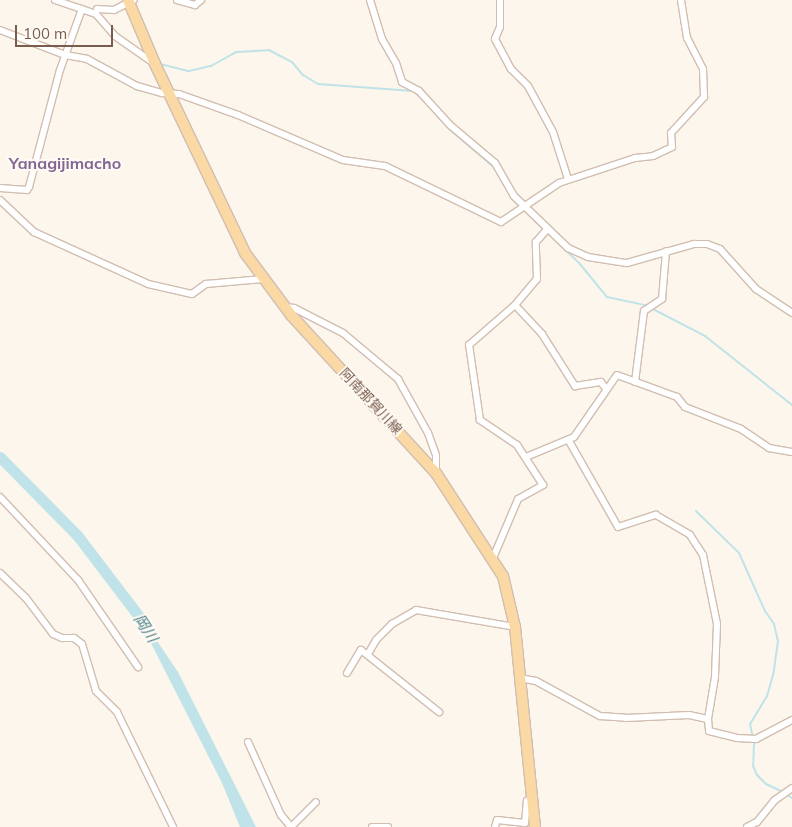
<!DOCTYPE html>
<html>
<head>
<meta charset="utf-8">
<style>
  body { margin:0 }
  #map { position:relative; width:792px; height:827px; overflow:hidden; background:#fdf6ec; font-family:Mulish,"Noto Sans JP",sans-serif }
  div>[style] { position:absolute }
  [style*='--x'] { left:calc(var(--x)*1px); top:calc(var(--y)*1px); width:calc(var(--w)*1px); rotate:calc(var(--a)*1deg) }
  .water>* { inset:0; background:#bfe3e8 }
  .stream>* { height:2px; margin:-1px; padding:0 1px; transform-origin:1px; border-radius:1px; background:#bfe3e8 }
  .river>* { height:11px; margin:-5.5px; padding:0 5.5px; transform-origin:5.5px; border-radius:5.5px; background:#bfe3e8 }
  .roads { filter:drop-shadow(1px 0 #d1beb0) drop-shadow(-1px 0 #d1beb0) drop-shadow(0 1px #d1beb0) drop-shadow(0 -1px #d1beb0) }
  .minor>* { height:6px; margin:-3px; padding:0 3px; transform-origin:3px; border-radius:3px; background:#fff }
  .primary>* { height:10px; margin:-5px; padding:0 5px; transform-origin:5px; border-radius:5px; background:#fbd9a5 }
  span { translate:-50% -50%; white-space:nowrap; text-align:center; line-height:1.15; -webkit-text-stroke:4px #fffaf3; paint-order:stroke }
  .street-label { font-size:14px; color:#7a5c4d }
  .water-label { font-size:15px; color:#437c86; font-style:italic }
  .quarter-label { font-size:16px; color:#846695; font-weight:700 }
  .scale { position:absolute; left:15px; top:25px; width:98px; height:22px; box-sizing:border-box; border:2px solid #7a5c4d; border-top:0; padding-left:6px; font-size:15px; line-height:18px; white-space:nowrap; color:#7a5c4d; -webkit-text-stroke:4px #fffaf3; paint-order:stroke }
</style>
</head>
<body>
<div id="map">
  <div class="water">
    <i style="clip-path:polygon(128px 598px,178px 672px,256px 827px,240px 827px,222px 783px)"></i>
  </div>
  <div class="stream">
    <i style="--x:98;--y:12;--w:20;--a:49"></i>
    <i style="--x:160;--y:64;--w:30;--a:14"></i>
    <i style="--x:189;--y:71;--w:23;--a:-13"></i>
    <i style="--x:211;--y:66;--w:29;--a:-29"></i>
    <i style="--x:236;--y:52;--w:33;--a:-3"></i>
    <i style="--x:269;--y:50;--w:26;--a:28"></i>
    <i style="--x:292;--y:62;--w:17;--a:50"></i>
    <i style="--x:303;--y:75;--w:17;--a:31"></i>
    <i style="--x:318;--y:84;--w:95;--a:4.2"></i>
    <i style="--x:413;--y:91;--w:8;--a:40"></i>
    <i style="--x:434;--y:112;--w:15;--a:48"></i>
    <i style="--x:449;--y:129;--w:60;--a:40.3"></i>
    <i style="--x:517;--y:203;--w:38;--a:45"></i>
    <i style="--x:548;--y:233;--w:45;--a:44.1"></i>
    <i style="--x:580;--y:264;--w:43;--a:50.7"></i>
    <i style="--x:607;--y:297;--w:39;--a:12"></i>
    <i style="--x:645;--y:305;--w:68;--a:27.3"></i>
    <i style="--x:705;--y:336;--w:111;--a:38.4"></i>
    <i style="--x:696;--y:511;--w:60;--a:44.3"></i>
    <i style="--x:739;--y:553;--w:64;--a:65.9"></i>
    <i style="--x:765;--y:611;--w:16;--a:55"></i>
    <i style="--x:774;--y:624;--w:17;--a:77"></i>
    <i style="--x:778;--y:641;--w:34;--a:98"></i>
    <i style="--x:773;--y:675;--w:22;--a:106"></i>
    <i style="--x:767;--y:696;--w:33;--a:121"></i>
    <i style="--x:750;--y:724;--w:19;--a:78"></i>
    <i style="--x:754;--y:743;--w:23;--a:92"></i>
    <i style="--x:753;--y:766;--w:10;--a:66"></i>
    <i style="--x:757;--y:775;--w:13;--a:45"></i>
    <i style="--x:766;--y:784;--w:19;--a:25"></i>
    <i style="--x:787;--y:795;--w:6;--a:31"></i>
  </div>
  <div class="river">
    <i style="--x:0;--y:457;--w:110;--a:45.4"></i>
    <i style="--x:77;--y:535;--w:106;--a:52.7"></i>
  </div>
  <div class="roads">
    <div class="minor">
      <i style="--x:55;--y:0;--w:43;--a:18.9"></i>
      <i style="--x:96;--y:14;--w:29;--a:49"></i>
      <i style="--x:115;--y:36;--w:49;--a:35"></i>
      <i style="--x:177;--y:0;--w:19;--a:16"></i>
      <i style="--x:195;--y:5;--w:8;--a:-40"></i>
      <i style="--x:370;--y:0;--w:41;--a:72.9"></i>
      <i style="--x:382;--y:39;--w:28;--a:60"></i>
      <i style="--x:396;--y:63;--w:20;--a:72"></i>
      <i style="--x:402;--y:82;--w:19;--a:28"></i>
      <i style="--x:419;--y:91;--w:46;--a:47.6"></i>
      <i style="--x:450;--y:125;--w:59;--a:40.2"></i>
      <i style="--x:495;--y:163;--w:38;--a:60"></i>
      <i style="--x:514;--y:196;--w:75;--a:43.9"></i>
      <i style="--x:568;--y:248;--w:22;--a:24"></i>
      <i style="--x:588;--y:257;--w:39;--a:9"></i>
      <i style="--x:627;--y:263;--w:70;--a:-15.8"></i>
      <i style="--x:694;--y:244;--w:13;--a:0"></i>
      <i style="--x:707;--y:244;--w:14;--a:21"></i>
      <i style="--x:720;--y:249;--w:54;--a:48"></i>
      <i style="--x:756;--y:289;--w:43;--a:33.7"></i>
      <i style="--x:500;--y:0;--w:27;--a:90"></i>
      <i style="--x:500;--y:27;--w:13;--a:113"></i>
      <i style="--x:495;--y:39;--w:34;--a:62"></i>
      <i style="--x:511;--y:69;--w:24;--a:45"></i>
      <i style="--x:528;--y:86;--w:52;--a:61.5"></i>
      <i style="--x:553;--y:132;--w:49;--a:72.3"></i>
      <i style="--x:97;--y:9;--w:17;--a:3"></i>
      <i style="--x:114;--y:10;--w:22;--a:-27"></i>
      <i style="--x:0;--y:30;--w:70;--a:21"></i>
      <i style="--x:65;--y:55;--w:22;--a:10"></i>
      <i style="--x:87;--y:59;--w:57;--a:28.4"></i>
      <i style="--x:137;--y:86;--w:26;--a:16"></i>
      <i style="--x:162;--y:93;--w:17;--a:3"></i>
      <i style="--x:179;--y:94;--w:63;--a:19.6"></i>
      <i style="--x:238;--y:115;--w:114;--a:23.2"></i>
      <i style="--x:343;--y:160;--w:42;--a:8.1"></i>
      <i style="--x:385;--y:166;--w:129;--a:25.8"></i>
      <i style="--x:501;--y:222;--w:70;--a:-33.9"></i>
      <i style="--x:559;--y:183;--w:80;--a:-18.2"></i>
      <i style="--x:635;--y:158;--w:18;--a:-6"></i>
      <i style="--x:653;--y:156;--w:21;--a:-25"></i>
      <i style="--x:672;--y:147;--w:14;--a:-94"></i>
      <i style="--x:671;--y:133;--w:49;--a:-47.5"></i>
      <i style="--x:704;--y:97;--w:28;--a:-92"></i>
      <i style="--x:703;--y:69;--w:35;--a:-117"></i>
      <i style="--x:687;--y:38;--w:38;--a:-99"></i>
      <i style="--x:0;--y:188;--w:27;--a:4"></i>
      <i style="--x:27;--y:190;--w:4;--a:-56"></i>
      <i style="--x:29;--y:187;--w:121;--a:-75.2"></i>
      <i style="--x:60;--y:70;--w:65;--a:-70.2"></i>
      <i style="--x:0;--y:200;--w:47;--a:43.3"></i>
      <i style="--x:34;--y:232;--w:125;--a:24.5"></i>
      <i style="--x:148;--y:284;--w:45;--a:12.8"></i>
      <i style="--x:192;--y:294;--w:17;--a:-36"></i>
      <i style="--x:206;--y:284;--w:57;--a:-5"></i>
      <i style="--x:515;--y:305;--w:40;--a:47"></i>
      <i style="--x:542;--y:334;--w:62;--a:57.6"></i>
      <i style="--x:575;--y:386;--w:26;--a:-9"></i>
      <i style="--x:601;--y:382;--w:9;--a:54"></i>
      <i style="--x:285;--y:307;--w:9;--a:6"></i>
      <i style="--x:294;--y:308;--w:55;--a:27"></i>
      <i style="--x:343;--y:333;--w:72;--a:39.9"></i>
      <i style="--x:398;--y:379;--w:62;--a:60.9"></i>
      <i style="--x:428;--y:433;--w:23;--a:70"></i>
      <i style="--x:436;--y:455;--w:18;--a:90"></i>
      <i style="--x:635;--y:382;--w:72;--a:-82.8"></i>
      <i style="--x:644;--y:311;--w:22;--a:-34"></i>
      <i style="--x:662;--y:299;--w:48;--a:-85.2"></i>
      <i style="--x:569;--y:441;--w:99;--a:60.3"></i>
      <i style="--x:618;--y:527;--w:40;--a:-18"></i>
      <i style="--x:656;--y:515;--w:39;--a:30"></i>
      <i style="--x:690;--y:535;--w:24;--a:57"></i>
      <i style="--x:703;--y:555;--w:70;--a:78.5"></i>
      <i style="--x:717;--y:624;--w:53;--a:92.2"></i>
      <i style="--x:715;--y:677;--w:43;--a:99.5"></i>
      <i style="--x:526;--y:457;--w:52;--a:-22.6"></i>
      <i style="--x:574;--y:437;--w:75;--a:-55.3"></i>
      <i style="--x:617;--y:375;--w:64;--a:20.1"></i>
      <i style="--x:677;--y:397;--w:13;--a:51"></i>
      <i style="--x:685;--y:407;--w:60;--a:21.4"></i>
      <i style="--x:741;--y:429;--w:34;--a:34"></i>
      <i style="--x:769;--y:448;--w:23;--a:10"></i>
      <i style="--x:0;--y:497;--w:114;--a:46.8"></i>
      <i style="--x:78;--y:580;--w:106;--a:55.4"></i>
      <i style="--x:493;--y:558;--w:64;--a:-67"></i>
      <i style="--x:518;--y:499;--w:29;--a:-29"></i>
      <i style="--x:543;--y:485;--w:48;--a:-123"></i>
      <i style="--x:517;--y:445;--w:45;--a:-146"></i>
      <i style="--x:480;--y:420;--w:76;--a:-98.3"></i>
      <i style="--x:469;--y:345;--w:61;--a:-41"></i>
      <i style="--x:515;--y:305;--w:34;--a:-50"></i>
      <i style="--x:537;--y:279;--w:37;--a:-92"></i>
      <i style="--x:536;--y:242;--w:18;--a:-49"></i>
      <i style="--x:0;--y:573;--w:36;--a:44"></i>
      <i style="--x:26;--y:598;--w:45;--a:53.1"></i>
      <i style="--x:53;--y:634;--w:10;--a:24"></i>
      <i style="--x:62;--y:638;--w:12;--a:0"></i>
      <i style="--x:74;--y:638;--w:10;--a:37"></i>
      <i style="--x:82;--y:644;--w:49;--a:73.4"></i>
      <i style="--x:96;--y:691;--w:30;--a:45"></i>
      <i style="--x:117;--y:712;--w:128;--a:64"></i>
      <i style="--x:368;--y:654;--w:16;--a:-60"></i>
      <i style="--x:376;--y:640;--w:23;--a:-45"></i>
      <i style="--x:392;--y:624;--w:28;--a:-30"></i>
      <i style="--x:416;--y:610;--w:100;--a:9.7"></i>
      <i style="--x:347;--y:673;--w:27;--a:-59"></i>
      <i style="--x:361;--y:650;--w:100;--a:38.5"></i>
      <i style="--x:520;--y:678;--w:16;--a:11"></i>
      <i style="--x:536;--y:681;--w:73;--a:28.7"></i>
      <i style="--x:600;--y:716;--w:26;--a:4"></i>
      <i style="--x:626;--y:718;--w:63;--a:-2.7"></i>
      <i style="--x:689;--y:715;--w:19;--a:12"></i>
      <i style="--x:708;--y:719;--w:12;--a:85"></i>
      <i style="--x:709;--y:731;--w:29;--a:14"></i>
      <i style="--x:737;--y:738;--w:19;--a:3"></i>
      <i style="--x:756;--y:739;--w:41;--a:-27.8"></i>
      <i style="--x:248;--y:742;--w:80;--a:65.7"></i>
      <i style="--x:281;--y:815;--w:16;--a:50"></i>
      <i style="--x:291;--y:827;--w:35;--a:-45"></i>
      <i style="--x:372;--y:827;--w:16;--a:0"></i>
      <i style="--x:495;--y:827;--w:7;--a:-74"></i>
      <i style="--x:497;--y:820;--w:28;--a:6"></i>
      <i style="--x:525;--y:823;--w:22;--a:-85"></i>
      <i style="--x:527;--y:801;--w:6;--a:-39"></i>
      <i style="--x:747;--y:827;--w:11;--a:-27"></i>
      <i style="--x:757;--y:822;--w:28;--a:-51"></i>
      <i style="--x:775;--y:800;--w:21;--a:-35"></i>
    </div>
    <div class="primary">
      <i style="--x:128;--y:0;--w:69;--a:67.1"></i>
      <i style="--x:155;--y:64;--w:209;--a:64.5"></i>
      <i style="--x:245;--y:253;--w:77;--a:53.4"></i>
      <i style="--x:291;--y:315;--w:214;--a:47.5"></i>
      <i style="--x:436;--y:473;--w:123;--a:57"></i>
      <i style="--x:503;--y:576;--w:52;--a:76.8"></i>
      <i style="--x:515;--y:627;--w:201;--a:84.3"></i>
    </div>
  </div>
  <div class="street-label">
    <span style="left:371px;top:401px;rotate:47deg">阿南那賀川線</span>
  </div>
  <div class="water-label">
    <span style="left:146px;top:628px;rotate:57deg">岡川</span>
  </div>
  <div class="quarter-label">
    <span style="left:65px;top:163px">Yanagijimacho</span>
  </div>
  <div class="scale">100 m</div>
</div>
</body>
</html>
